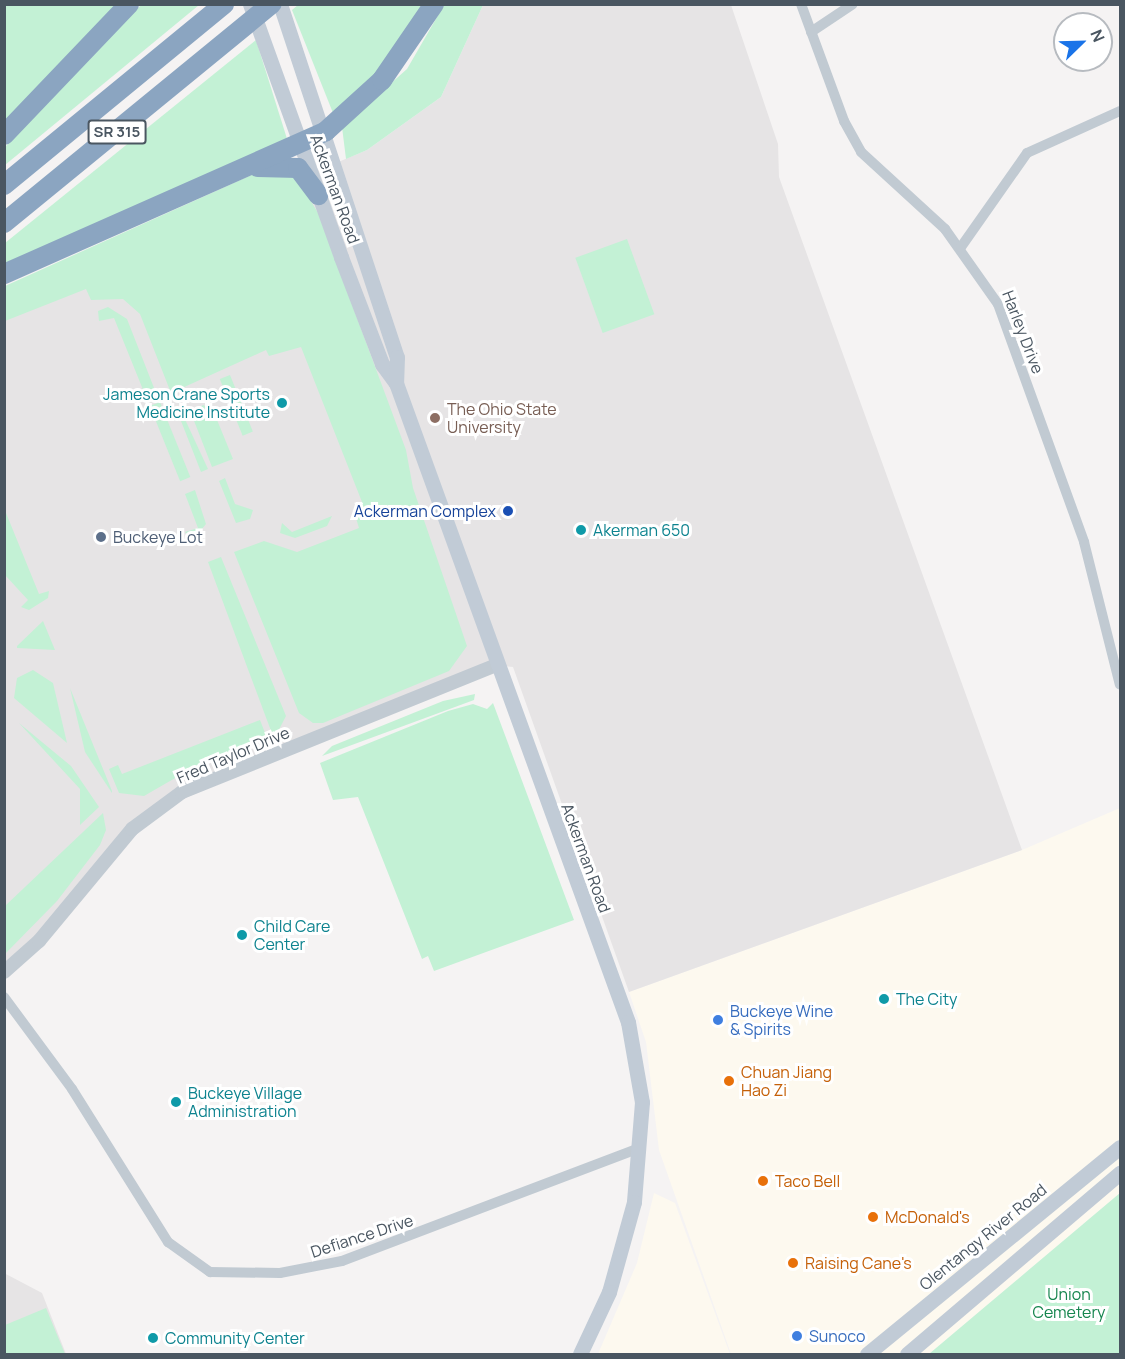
<!DOCTYPE html>
<html>
<head>
<meta charset="utf-8">
<style>
  body { margin:0 }
  #map { position:relative; width:1125px; height:1359px; overflow:hidden; background:#f5f3f3; font-family:Manrope,sans-serif }
  div>[style] { position:absolute }
  [style*='--x'] { left:calc(var(--x)*1px); top:calc(var(--y)*1px); width:calc(var(--w)*1px); rotate:calc(var(--a)*1deg) }
  .commercial>* { inset:0; background:#fdf9ef }
  .education>* { inset:0; background:#e6e4e5 }
  .green>* { inset:0; background:#c3f1d5; transform-origin:0 0 }
  .minor>* { height:10px; margin:-5px; padding:0 5px; transform-origin:5px; border-radius:5px; background:#c1cad2 }
  .tertiary>* { height:14px; margin:-7px; padding:0 7px; transform-origin:7px; border-radius:7px; background:#c1cad2 }
  .secondary>* { height:15px; margin:-7.5px; padding:0 7.5px; transform-origin:7.5px; border-radius:7.5px; background:#c1cbd6 }
  .motorway>* { height:20px; margin:-10px; padding:0 10px; transform-origin:10px; border-radius:10px; background:#8ba5c1 }
  .dots>* { width:16px; height:16px; translate:-50% -50%; box-sizing:border-box; border:3px solid #fff; border-radius:50% }
  span { translate:-50% -50%; white-space:nowrap; text-align:center; line-height:1.15; -webkit-text-stroke:6px #fff; paint-order:stroke }
  .shield-label span { padding:2px 4px; background:#fff; border:2px solid; border-radius:4px; -webkit-text-stroke-width:0 }
  .shield-label { font-size:15px; color:#4a5661; font-weight:700 }
  .street-label { font-size:16px; color:#4a5661 }
  .culture-label { font-size:16px; color:#0d838f }
  .right { translate:-100% -50%; text-align:right }
  .left { translate:0 -50%; text-align:left }
  .education-label { font-size:16px; color:#785e54 }
  .transit-label { font-size:16px; color:#164399 }
  .service-label { font-size:16px; color:#4e5e75 }
  .shop-label { font-size:16px; color:#366cbe }
  .food-label { font-size:16px; color:#c56008 }
  .park-label { font-size:16px; color:#17864f }
  .frame { position:absolute; inset:0; border:6px solid #4a5661; pointer-events:none }
  .north { position:absolute; left:1053px; top:12px; width:60px; height:60px; box-sizing:border-box; background:#fff; border:2px solid #b7bbc0; border-radius:50%; rotate:67deg; font-size:16px; font-weight:700; line-height:24px; text-align:center; color:#4a5661 }
  .north::after { content:''; display:block; margin:auto; width:21px; height:27px; background:#1a73e8; clip-path:polygon(50% 0,100% 100%,50% 72%,0 100%) }
</style>
</head>
<body>
<div id="map">
  <div class="commercial">
    <i style="clip-path:polygon(1120px 808px,1120px 1193px,929px 1354px,731px 1354px,659px 1150px,646px 1042px,629px 992px,1022px 850px)"></i>
    <i style="clip-path:polygon(654px 1193px,675px 1203px,730px 1354px,598px 1354px,637px 1263px)"></i>
  </div>
  <div class="education">
    <i style="clip-path:polygon(483px 5px,731px 5px,778px 144px,779px 177px,1022px 850px,629px 992px,513px 667px,497px 665px,157px 810px,5px 972px,5px 301px,367px 150px,441px 97px)"></i>
    <i style="clip-path:polygon(4px 1273px,42px 1293px,66px 1354px,5px 1354px)"></i>
  </div>
  <div class="green">
    <i style="clip-path:polygon(299px 4px,427px 5px,366px 86px,333px 113px,292px 10px)"></i>
    <i style="clip-path:polygon(4px 5px,116px 5px,4px 125px)"></i>
    <i style="clip-path:polygon(141px 5px,199px 5px,5px 165px,5px 147px)"></i>
    <i style="clip-path:polygon(444px 5px,483px 5px,441px 97px,367px 150px,346px 159px,342px 127px,407px 69px)"></i>
    <i style="clip-path:polygon(256px 40px,288px 142px,5px 265px,5px 243px)"></i>
    <i style="clip-path:polygon(265px 169px,293px 171px,318px 213px,406px 450px,413px 488px,467px 646px,449px 671px,323px 723px,313px 723px,299px 713px,234px 552px,264px 541px,297px 552px,359px 528px,354px 512px,362px 502px,301px 347px,269px 356px,266px 350px,171px 393px,140px 314px,123px 299px,91px 300px,86px 289px,5px 321px,5px 286px)"></i>
    <i style="left:627px;top:239px;width:80px;height:55px;rotate:70deg"></i>
    <i style="clip-path:polygon(108px 307px,127px 319px,158px 398px,148px 402px,114px 318px,99px 321px,98px 311px)"></i>
    <i style="left:230px;top:375px;width:61px;height:11px;rotate:68deg"></i>
    <i style="left:160px;top:402px;width:81px;height:11px;rotate:68deg"></i>
    <i style="clip-path:polygon(203px 405px,213px 410px,233px 459px,212px 467px,191px 413px)"></i>
    <i style="clip-path:polygon(183px 415px,208px 469px,201px 472px,181px 421px)"></i>
    <i style="clip-path:polygon(225px 478px,235px 504px,253px 510px,250px 519px,236px 523px,219px 481px)"></i>
    <i style="clip-path:polygon(195px 490px,206px 524px,192px 541px,185px 532px,198px 528px,185px 494px)"></i>
    <i style="clip-path:polygon(4px 508px,39px 594px,49px 591px,48px 598px,29px 610px,21px 607px,28px 600px,5px 575px)"></i>
    <i style="clip-path:polygon(332px 516px,327px 526px,295px 538px,280px 533px,282px 523px,292px 532px)"></i>
    <i style="clip-path:polygon(221px 557px,286px 716px,274px 739px,208px 562px)"></i>
    <i style="clip-path:polygon(43px 621px,55px 650px,17px 648px,17px 646px)"></i>
    <i style="clip-path:polygon(33px 670px,53px 683px,67px 743px,14px 698px,17px 678px)"></i>
    <i style="clip-path:polygon(70px 688px,112px 791px,112px 793px,85px 752px)"></i>
    <i style="clip-path:polygon(475px 694px,474px 700px,322px 756px,332px 746px,443px 701px)"></i>
    <i style="clip-path:polygon(493px 703px,574px 920px,434px 971px,428px 956px,422px 959px,358px 797px,333px 800px,320px 763px,448px 711px,473px 704px,487px 709px)"></i>
    <i style="clip-path:polygon(260px 720px,267px 738px,196px 766px,144px 796px,119px 793px,109px 769px,118px 765px,122px 774px)"></i>
    <i style="clip-path:polygon(19px 723px,71px 766px,99px 807px,80px 825px,80px 789px)"></i>
    <i style="clip-path:polygon(103px 813px,106px 830px,100px 845px,57px 901px,5px 954px,5px 906px)"></i>
    <i style="clip-path:polygon(1120px 1193px,1120px 1354px,929px 1354px)"></i>
    <i style="clip-path:polygon(46px 1308px,65px 1354px,5px 1354px,5px 1325px)"></i>
  </div>
  <div class="minor">
    <i style="--x:801;--y:4;--w:125;--a:69.8"></i>
    <i style="--x:844;--y:121;--w:35;--a:61"></i>
    <i style="--x:861;--y:152;--w:114;--a:42.5"></i>
    <i style="--x:945;--y:229;--w:92;--a:54.8"></i>
    <i style="--x:998;--y:304;--w:253;--a:70.1"></i>
    <i style="--x:1084;--y:542;--w:147;--a:75.9"></i>
    <i style="--x:811;--y:32;--w:50;--a:-33.7"></i>
    <i style="--x:961;--y:247;--w:115;--a:-54.9"></i>
    <i style="--x:1027;--y:153;--w:102;--a:-24.3"></i>
    <i style="--x:4;--y:997;--w:114;--a:53.5"></i>
    <i style="--x:72;--y:1089;--w:181;--a:57.9"></i>
    <i style="--x:168;--y:1242;--w:52;--a:35.5"></i>
    <i style="--x:210;--y:1272;--w:70;--a:0.8"></i>
    <i style="--x:280;--y:1273;--w:63;--a:-11"></i>
    <i style="--x:342;--y:1261;--w:319;--a:-20.8"></i>
  </div>
  <div class="tertiary">
    <i style="--x:4;--y:972;--w:47;--a:-41.5"></i>
    <i style="--x:39;--y:941;--w:146;--a:-50.3"></i>
    <i style="--x:132;--y:829;--w:62;--a:-36.5"></i>
    <i style="--x:182;--y:792;--w:340;--a:-22"></i>
  </div>
  <div class="secondary">
    <i style="--x:250;--y:4;--w:269;--a:70.2"></i>
    <i style="--x:341;--y:257;--w:115;--a:69"></i>
    <i style="--x:382;--y:364;--w:24;--a:54"></i>
    <i style="--x:396;--y:383;--w:680;--a:70.05"></i>
    <i style="--x:628;--y:1022;--w:81;--a:80.1"></i>
    <i style="--x:642;--y:1102;--w:100;--a:94.6"></i>
    <i style="--x:634;--y:1202;--w:93;--a:105.5"></i>
    <i style="--x:609;--y:1292;--w:68;--a:115.1"></i>
    <i style="--x:280;--y:4;--w:372;--a:71.7"></i>
    <i style="--x:397;--y:357;--w:26;--a:92"></i>
    <i style="--x:867;--y:1354;--w:327;--a:-39.3"></i>
    <i style="--x:907;--y:1354;--w:280;--a:-40.4"></i>
  </div>
  <div class="motorway">
    <i style="--x:4;--y:135;--w:181;--a:-46.3"></i>
    <i style="--x:258;--y:167;--w:40;--a:1.4"></i>
    <i style="--x:298;--y:168;--w:34;--a:53"></i>
    <i style="--x:4;--y:185;--w:285;--a:-39.4"></i>
    <i style="--x:4;--y:223;--w:346;--a:-39.3"></i>
    <i style="--x:4;--y:274;--w:352;--a:-23.9"></i>
    <i style="--x:326;--y:131;--w:76;--a:-42.3"></i>
    <i style="--x:382;--y:80;--w:92;--a:-55.6"></i>
  </div>
  <div class="dots">
    <i style="left:282px;top:403px;background:#0f9aa8"></i>
    <i style="left:435px;top:418px;background:#8d6e63"></i>
    <i style="left:508px;top:511px;background:#1a4fb4"></i>
    <i style="left:581px;top:530px;background:#0f9aa8"></i>
    <i style="left:101px;top:537px;background:#5c6f8a"></i>
    <i style="left:242px;top:935px;background:#0f9aa8"></i>
    <i style="left:884px;top:999px;background:#0f9aa8"></i>
    <i style="left:718px;top:1020px;background:#3f7fe0"></i>
    <i style="left:729px;top:1081px;background:#e8710a"></i>
    <i style="left:176px;top:1102px;background:#0f9aa8"></i>
    <i style="left:763px;top:1181px;background:#e8710a"></i>
    <i style="left:873px;top:1217px;background:#e8710a"></i>
    <i style="left:793px;top:1263px;background:#e8710a"></i>
    <i style="left:797px;top:1336px;background:#3f7fe0"></i>
    <i style="left:153px;top:1338px;background:#0f9aa8"></i>
  </div>
  <div class="shield-label">
    <span style="left:117px;top:132px">SR 315</span>
  </div>
  <div class="street-label">
    <span style="left:335px;top:189px;rotate:70deg">Ackerman Road</span>
    <span style="left:1023px;top:332px;rotate:69deg">Harley Drive</span>
    <span style="left:233px;top:755px;rotate:-23deg">Fred Taylor Drive</span>
    <span style="left:586px;top:858px;rotate:70deg">Ackerman Road</span>
    <span style="left:362px;top:1236px;rotate:-18deg">Defiance Drive</span>
    <span style="left:983px;top:1237px;rotate:-39deg">Olentangy River Road</span>
  </div>
  <div class="culture-label">
    <span class="right" style="left:270px;top:403px">Jameson Crane Sports<br>Medicine Institute</span>
    <span class="left" style="left:593px;top:530px">Akerman 650</span>
    <span class="left" style="left:254px;top:935px">Child Care<br>Center</span>
    <span class="left" style="left:896px;top:999px">The City</span>
    <span class="left" style="left:188px;top:1102px">Buckeye Village<br>Administration</span>
    <span class="left" style="left:165px;top:1338px">Community Center</span>
  </div>
  <div class="education-label">
    <span class="left" style="left:447px;top:418px">The Ohio State<br>University</span>
  </div>
  <div class="transit-label">
    <span class="right" style="left:496px;top:511px">Ackerman Complex</span>
  </div>
  <div class="service-label">
    <span class="left" style="left:113px;top:537px">Buckeye Lot</span>
  </div>
  <div class="shop-label">
    <span class="left" style="left:730px;top:1020px">Buckeye Wine<br>&amp; Spirits</span>
    <span class="left" style="left:809px;top:1336px">Sunoco</span>
  </div>
  <div class="food-label">
    <span class="left" style="left:741px;top:1081px">Chuan Jiang<br>Hao Zi</span>
    <span class="left" style="left:775px;top:1181px">Taco Bell</span>
    <span class="left" style="left:885px;top:1217px">McDonald's</span>
    <span class="left" style="left:805px;top:1263px">Raising Cane's</span>
  </div>
  <div class="park-label">
    <span style="left:1069px;top:1303px">Union<br>Cemetery</span>
  </div>
  <div class="frame"></div>
  <div class="north">N</div>
</div>
</body>
</html>
